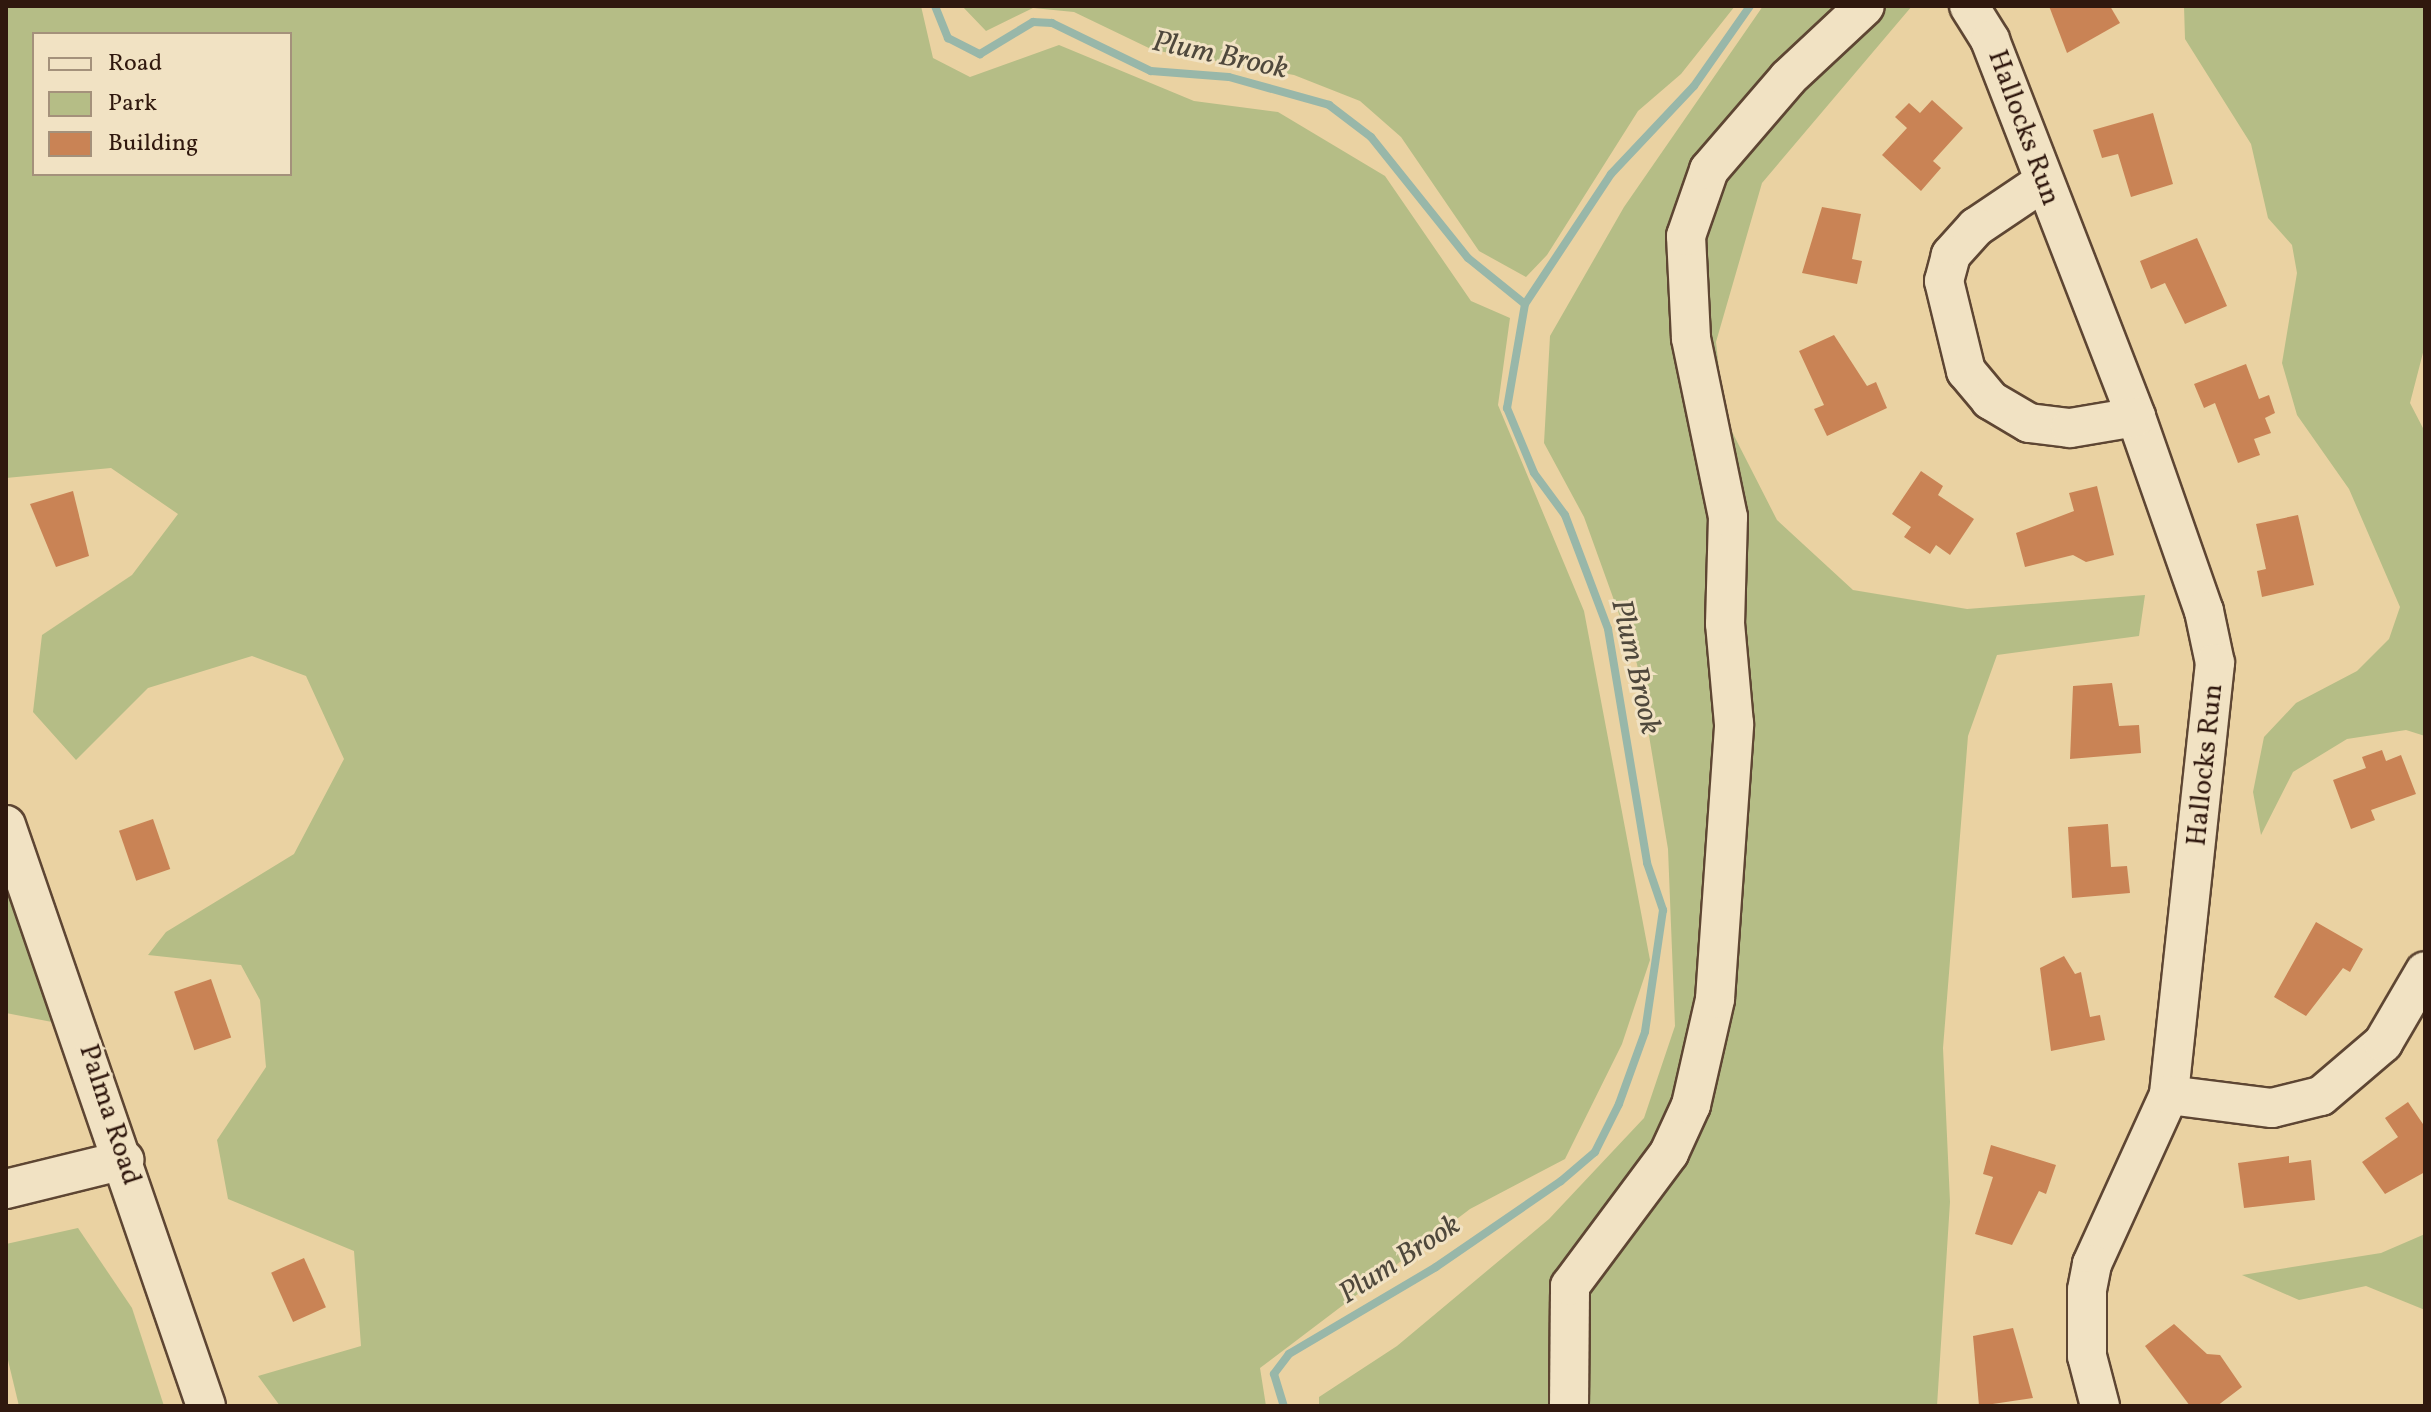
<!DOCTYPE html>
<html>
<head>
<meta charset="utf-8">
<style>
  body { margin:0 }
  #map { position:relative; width:2431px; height:1412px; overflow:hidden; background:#ead2a2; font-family:Vollkorn,serif }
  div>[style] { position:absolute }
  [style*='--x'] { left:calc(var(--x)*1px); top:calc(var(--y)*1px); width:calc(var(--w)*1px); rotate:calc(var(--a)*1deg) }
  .green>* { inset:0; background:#b5bd86 }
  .stream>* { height:8px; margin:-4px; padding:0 4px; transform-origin:4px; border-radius:4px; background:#98b7a9 }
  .building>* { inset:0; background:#c98355; transform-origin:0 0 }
  .roads { filter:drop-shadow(2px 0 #5e4633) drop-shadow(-2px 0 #5e4633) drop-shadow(0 2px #5e4633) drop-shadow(0 -2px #5e4633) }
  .minor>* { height:38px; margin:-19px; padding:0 19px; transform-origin:19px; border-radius:19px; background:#f1e2c3 }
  span { translate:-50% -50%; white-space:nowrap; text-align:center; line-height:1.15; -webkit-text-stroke:6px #f1e2c3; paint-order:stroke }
  .street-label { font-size:28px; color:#30180e }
  .water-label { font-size:30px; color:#4f483c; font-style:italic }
  .frame { position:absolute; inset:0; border:8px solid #30180e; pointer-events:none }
  .legend { position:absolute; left:32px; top:32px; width:260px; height:144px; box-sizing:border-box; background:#f1e2c3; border:2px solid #a4917b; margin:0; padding:10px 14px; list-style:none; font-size:24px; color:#30180e }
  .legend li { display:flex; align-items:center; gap:16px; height:40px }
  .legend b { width:40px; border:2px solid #a4917b }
</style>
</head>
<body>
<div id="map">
  <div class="green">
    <i style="clip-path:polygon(evenodd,6px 6px,921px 6px,933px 58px,970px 77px,1059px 45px,1194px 101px,1278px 112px,1385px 176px,1471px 301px,1510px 318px,1498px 405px,1584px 611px,1650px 960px,1622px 1044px,1565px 1159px,1470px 1209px,1260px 1368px,1266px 1406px,280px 1406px,258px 1376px,361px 1346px,354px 1251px,228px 1199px,217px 1140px,266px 1067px,260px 1000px,241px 965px,148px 955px,166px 932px,294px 854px,344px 759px,306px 676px,252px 656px,148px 688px,76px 760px,33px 712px,42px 635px,132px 575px,178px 514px,111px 468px,6px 478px,6px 6px,290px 34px,290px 174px,34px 174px,34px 34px,290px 34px)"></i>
    <i style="clip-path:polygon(962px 6px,1735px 6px,1681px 74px,1638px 111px,1547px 255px,1526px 277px,1479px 251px,1401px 137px,1360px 101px,1294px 75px,1153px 50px,1074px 12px,1033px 8px,986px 31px)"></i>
    <i style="clip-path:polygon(1763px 6px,1912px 6px,1762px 183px,1716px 342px,1724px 416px,1777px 520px,1853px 590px,1967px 609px,2145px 595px,2139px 636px,1997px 655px,1968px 736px,1943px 1048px,1950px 1202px,1937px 1406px,1319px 1406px,1319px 1397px,1397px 1346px,1549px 1219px,1644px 1118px,1675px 1026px,1668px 849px,1637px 664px,1584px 517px,1544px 443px,1550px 336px,1624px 207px)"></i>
    <i style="clip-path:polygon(2184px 6px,2425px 6px,2425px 345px,2410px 403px,2425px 432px,2425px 736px,2406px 730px,2347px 739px,2293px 772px,2261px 835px,2253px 792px,2264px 737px,2296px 703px,2357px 671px,2389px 639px,2400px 607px,2349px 489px,2297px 415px,2282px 363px,2297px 273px,2292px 245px,2268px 218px,2251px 144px,2185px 39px)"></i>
    <i style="clip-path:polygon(6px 887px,52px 1022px,6px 1013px)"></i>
    <i style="clip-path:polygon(78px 1228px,132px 1308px,164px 1406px,19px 1406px,6px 1352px,6px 1244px)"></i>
    <i style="clip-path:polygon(2425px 1234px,2425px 1310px,2366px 1286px,2299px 1300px,2242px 1275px,2381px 1253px)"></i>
  </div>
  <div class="stream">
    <i style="--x:935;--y:6;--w:35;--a:68"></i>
    <i style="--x:948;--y:38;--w:36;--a:27"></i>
    <i style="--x:980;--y:54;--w:62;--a:-31.1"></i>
    <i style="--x:1033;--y:22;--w:19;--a:3"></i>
    <i style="--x:1052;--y:23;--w:110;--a:25.9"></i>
    <i style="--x:1151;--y:71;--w:78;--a:4.4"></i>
    <i style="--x:1229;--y:77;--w:104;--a:15.6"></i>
    <i style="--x:1329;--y:105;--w:53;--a:37.3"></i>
    <i style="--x:1371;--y:137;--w:155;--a:51.3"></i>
    <i style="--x:1468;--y:258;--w:73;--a:38.9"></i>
    <i style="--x:1525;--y:304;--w:106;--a:99.8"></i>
    <i style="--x:1507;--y:408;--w:70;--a:67.4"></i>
    <i style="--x:1534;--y:473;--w:52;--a:53.6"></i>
    <i style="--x:1565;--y:515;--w:122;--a:69.3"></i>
    <i style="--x:1608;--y:629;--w:237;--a:80.5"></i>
    <i style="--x:1647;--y:863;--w:50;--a:71.2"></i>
    <i style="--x:1663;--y:910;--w:123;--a:98.4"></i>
    <i style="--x:1645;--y:1032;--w:77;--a:109.9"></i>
    <i style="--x:1619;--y:1104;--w:54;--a:116.6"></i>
    <i style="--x:1595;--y:1152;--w:45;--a:139.5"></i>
    <i style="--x:1561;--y:1181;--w:152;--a:145.5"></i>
    <i style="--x:1436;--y:1267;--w:171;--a:149.4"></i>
    <i style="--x:1289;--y:1354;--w:25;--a:127"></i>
    <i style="--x:1274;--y:1374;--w:34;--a:73"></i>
    <i style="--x:1525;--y:304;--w:156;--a:-56.5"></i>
    <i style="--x:1611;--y:174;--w:121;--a:-46.7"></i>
    <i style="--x:1694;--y:86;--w:98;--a:-55"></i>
  </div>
  <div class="building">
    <i style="clip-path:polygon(2049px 6px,2110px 6px,2120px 23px,2067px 53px)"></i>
    <i style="clip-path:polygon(1932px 100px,1963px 128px,1933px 161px,1941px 168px,1921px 191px,1882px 155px,1907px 128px,1895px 117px,1909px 103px,1920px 113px)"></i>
    <i style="clip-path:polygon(2153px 113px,2173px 184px,2131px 197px,2118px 154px,2102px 158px,2093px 130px)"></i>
    <i style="clip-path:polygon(1822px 207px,1861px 214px,1852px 259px,1862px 261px,1857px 284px,1802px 273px)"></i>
    <i style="clip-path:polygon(2197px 238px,2227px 306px,2185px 324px,2165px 283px,2151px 289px,2140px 261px)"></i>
    <i style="clip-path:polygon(1834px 335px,1867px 386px,1876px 382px,1887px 408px,1827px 436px,1814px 409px,1824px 405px,1799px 351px)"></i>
    <i style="clip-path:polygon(2246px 364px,2259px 399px,2269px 395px,2275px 413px,2265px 418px,2271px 433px,2254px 439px,2260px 455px,2238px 463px,2215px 403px,2204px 408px,2194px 384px)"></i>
    <i style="clip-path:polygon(1921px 471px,1943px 486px,1938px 495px,1974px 519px,1950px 555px,1936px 545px,1930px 554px,1904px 537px,1911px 527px,1892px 514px)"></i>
    <i style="clip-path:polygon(2097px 486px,2114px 555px,2086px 562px,2073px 555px,2025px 567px,2016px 533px,2074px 511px,2069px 493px)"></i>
    <i style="clip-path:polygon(73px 491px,89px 556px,56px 567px,30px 504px)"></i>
    <i style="clip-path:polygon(2298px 515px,2314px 585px,2262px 597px,2257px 571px,2266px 569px,2256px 524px)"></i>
    <i style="clip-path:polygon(2112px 683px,2119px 726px,2139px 725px,2141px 753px,2070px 759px,2073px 686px)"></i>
    <i style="clip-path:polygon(2382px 750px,2386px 761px,2401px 755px,2416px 794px,2371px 810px,2375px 820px,2351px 829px,2333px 780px,2366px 768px,2362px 757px)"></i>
    <i style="left:153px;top:819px;width:53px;height:36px;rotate:71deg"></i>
    <i style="clip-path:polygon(2108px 824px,2111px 867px,2127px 866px,2130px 893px,2072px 898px,2068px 827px)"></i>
    <i style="clip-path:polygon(2316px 922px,2363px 949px,2350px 972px,2343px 968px,2306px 1016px,2274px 997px)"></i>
    <i style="clip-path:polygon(2064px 956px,2075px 974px,2081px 972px,2090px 1017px,2100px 1015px,2105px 1040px,2051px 1051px,2040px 968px)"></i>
    <i style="left:211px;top:979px;width:62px;height:39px;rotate:71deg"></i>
    <i style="clip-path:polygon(2408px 1102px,2425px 1127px,2425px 1172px,2385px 1194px,2362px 1162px,2398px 1137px,2385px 1118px)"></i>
    <i style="clip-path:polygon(1991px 1145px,2056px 1165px,2046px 1194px,2039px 1191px,2012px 1245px,1975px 1234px,1993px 1177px,1983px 1174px)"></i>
    <i style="clip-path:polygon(2289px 1156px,2289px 1163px,2311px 1160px,2315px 1200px,2244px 1208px,2238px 1163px)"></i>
    <i style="left:304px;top:1258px;width:54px;height:36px;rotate:66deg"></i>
    <i style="clip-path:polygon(2174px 1324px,2207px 1354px,2220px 1355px,2242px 1387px,2217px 1406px,2190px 1406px,2145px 1346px)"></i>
    <i style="clip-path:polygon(2013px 1328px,2033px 1398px,1979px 1406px,1973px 1336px)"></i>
  </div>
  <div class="roads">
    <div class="minor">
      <i style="--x:1969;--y:6;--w:40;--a:58"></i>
      <i style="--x:1990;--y:40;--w:404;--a:68.8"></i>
      <i style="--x:2136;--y:417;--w:206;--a:70.7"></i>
      <i style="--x:2204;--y:611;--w:53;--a:78.1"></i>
      <i style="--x:2215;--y:663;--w:434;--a:96.1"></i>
      <i style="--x:2169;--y:1095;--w:186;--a:114.5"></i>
      <i style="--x:2092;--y:1264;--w:26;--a:101"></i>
      <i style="--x:2087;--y:1290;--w:66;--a:90"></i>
      <i style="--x:2087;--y:1356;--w:52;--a:75.4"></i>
      <i style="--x:2043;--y:182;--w:81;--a:146.1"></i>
      <i style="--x:1976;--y:227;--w:38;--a:132"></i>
      <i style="--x:1951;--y:255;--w:27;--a:105"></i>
      <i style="--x:1944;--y:281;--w:93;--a:76.3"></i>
      <i style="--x:1966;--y:371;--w:38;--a:50"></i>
      <i style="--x:1990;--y:400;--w:45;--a:30.5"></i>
      <i style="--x:2029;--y:423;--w:41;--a:7"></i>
      <i style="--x:2070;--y:428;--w:67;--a:-9.5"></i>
      <i style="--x:6;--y:825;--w:614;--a:71"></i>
      <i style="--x:2169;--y:1095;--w:104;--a:7.2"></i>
      <i style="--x:2272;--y:1108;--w:50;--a:-13.8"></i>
      <i style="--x:2321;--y:1096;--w:82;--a:-40.5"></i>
      <i style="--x:2383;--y:1043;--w:83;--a:-59.7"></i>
      <i style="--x:6;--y:1189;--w:122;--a:-13.8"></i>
      <i style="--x:1569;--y:1406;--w:120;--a:-89.5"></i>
      <i style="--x:1570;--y:1286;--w:166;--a:-53.3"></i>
      <i style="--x:1669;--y:1153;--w:53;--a:-65.4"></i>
      <i style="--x:1691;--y:1105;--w:109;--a:-77.2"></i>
      <i style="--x:1715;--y:999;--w:276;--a:-86"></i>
      <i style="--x:1734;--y:724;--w:100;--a:-95.1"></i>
      <i style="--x:1725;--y:624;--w:107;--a:-88.4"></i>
      <i style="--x:1728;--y:517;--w:183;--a:-101.7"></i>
      <i style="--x:1691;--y:338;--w:102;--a:-92.8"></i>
      <i style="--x:1686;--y:236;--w:70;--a:-70.8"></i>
      <i style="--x:1709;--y:170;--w:121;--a:-49.3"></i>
      <i style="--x:1788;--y:78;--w:105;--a:-43.1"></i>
    </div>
  </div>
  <div class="street-label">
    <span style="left:2023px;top:128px;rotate:70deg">Hallocks Run</span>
    <span style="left:2206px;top:765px;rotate:-84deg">Hallocks Run</span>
    <span style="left:109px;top:1115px;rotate:72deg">Palma Road</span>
  </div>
  <div class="water-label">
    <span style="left:1220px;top:56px;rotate:12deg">Plum Brook</span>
    <span style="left:1635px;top:667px;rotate:77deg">Plum Brook</span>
    <span style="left:1400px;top:1260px;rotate:-33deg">Plum Brook</span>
  </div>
  <div class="frame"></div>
  <ul class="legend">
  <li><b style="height:10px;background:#f1e2c3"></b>Road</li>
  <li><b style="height:22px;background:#b5bd86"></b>Park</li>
  <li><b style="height:22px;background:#c98355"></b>Building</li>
  </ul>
</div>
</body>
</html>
